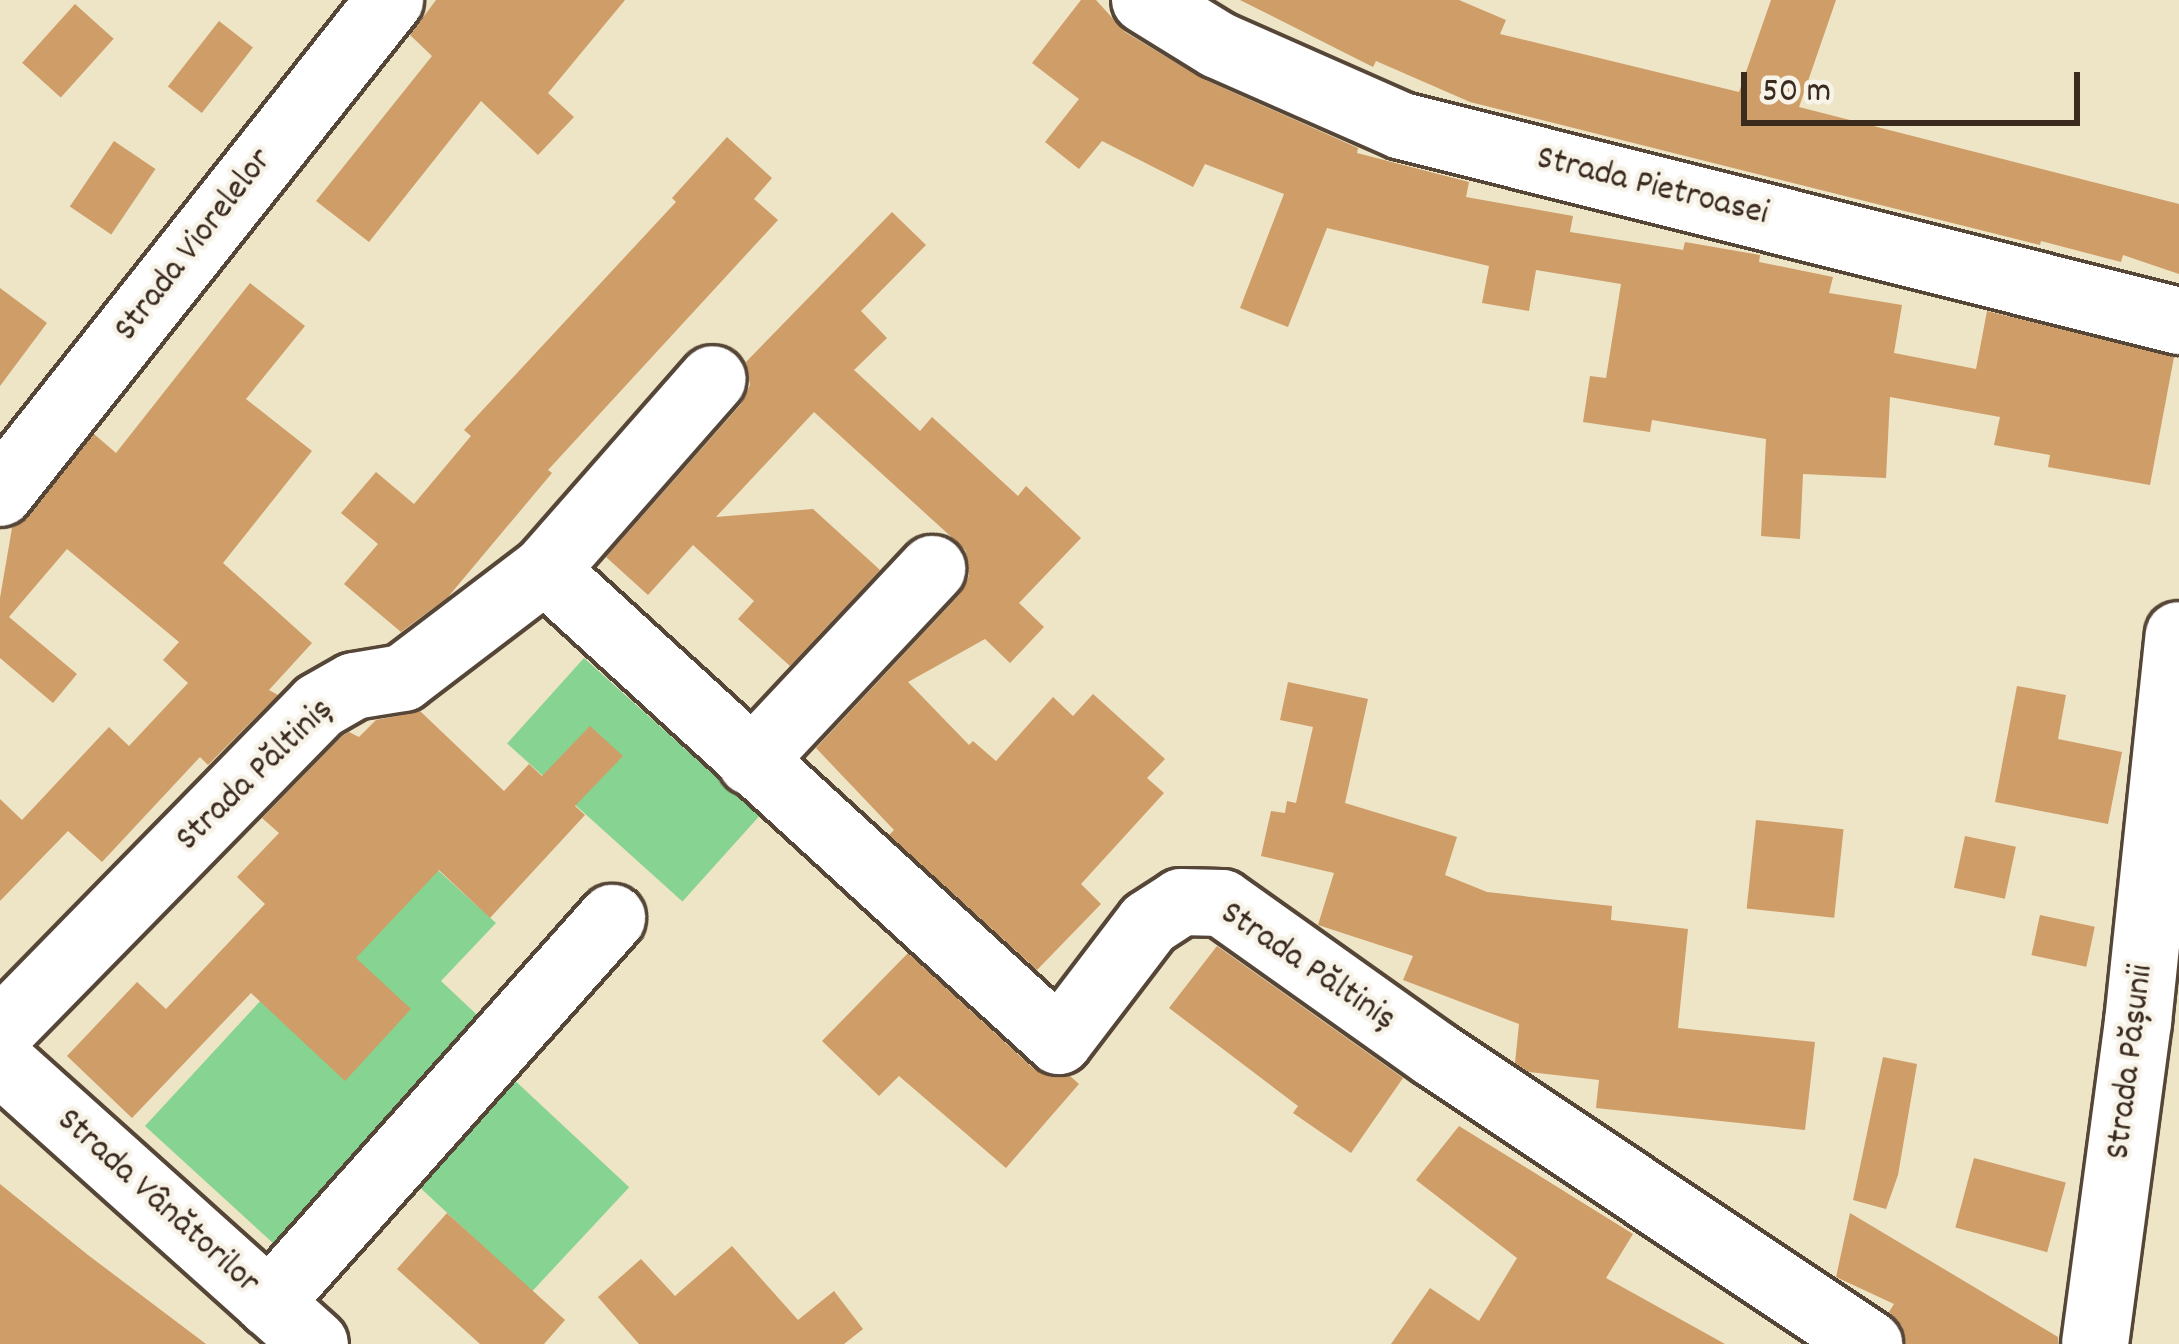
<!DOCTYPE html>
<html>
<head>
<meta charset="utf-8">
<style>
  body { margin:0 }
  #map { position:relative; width:2179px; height:1344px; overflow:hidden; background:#eee4c6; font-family:Dekko,sans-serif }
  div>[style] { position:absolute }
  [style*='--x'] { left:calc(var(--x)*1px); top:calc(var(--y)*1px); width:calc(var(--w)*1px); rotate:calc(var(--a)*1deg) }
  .green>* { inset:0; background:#86d392; transform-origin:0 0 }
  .building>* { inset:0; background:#ce9d68; transform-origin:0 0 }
  .roads { filter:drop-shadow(3px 0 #564637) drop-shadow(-3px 0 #564637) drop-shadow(0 3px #564637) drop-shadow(0 -3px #564637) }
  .minor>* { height:66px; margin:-33px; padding:0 33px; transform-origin:33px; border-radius:33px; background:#fff }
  span { translate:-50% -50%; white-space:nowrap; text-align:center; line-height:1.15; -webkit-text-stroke:9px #f7f3e8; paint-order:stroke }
  .street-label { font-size:36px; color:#3b2a1e }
  .scale { position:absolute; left:1741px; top:72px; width:339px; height:54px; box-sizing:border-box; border:6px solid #3b2a1e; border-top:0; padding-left:15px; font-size:36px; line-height:42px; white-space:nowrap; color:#3b2a1e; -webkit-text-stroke:9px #f7f3e8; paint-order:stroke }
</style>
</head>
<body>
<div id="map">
  <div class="green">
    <i style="left:584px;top:658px;width:236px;height:115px;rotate:42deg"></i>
    <i style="clip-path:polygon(407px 842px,496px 923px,441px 981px,492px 1029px,285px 1254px,145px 1126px)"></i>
    <i style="left:510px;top:1076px;width:163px;height:143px;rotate:43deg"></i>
  </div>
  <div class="building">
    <i style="clip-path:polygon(436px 0,625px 0,548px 93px,574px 117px,538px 155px,481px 101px,369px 242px,316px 201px,432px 56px,410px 35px)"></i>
    <i style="clip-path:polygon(1081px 0,1096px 0,1125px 32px,1203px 79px,1358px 148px,1357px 153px,1469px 182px,1466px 197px,1573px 216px,1570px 232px,1683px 250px,1685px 242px,1760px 255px,1759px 262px,1833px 277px,1829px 293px,1902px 305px,1894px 353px,1976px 369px,1987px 311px,2174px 357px,2150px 485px,2048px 467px,2050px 455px,1994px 445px,2000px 417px,1890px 397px,1886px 478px,1803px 474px,1800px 539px,1761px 536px,1766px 439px,1652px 420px,1650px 432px,1583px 422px,1590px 376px,1606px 378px,1621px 284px,1536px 270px,1529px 311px,1482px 303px,1489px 266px,1327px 228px,1288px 327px,1240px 308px,1284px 194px,1205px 164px,1193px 187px,1102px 141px,1079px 169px,1045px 142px,1079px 99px,1032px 63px)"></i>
    <i style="clip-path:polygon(1240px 0,1459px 0,1506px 20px,1500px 34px,1739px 92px,1771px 0,1836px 0,1799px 107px,2179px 204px,2179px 274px,2123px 255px,2121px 262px,2041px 241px,2040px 245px,1470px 102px,1376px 61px,1373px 67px)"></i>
    <i style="left:75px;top:4px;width:52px;height:79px;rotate:42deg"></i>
    <i style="left:219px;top:21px;width:43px;height:83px;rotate:38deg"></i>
    <i style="clip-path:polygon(727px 137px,772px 178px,754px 199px,778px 220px,548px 470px,552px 473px,448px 597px,401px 632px,344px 584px,378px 544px,341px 513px,376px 472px,414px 504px,471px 436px,464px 430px,676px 202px,672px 198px)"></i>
    <i style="left:114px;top:141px;width:50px;height:79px;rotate:34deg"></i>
    <i style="clip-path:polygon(892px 212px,926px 245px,861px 311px,887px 338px,854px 370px,920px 431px,932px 417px,1018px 496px,1026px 486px,1081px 538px,1019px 603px,1044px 627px,1010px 663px,985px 639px,908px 682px,969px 745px,973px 741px,996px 761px,1053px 697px,1073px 716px,1093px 694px,1165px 759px,1147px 778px,1164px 793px,1081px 884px,1101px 904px,1037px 970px,889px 835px,894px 830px,816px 748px,960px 594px,969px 576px,966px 551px,958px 543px,814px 412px,716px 517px,813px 509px,880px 570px,790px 666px,738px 619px,754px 601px,693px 545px,648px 595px,606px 557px,741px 404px,750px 385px,746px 362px)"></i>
    <i style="clip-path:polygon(250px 283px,305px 326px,246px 399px,312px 451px,223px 563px,312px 643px,269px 690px,278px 695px,208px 765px,200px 757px,102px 862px,68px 831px,0 901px,0 799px,22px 820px,109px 727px,129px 746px,188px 683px,163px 660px,179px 642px,67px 549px,9px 617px,77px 674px,53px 703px,0 658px,0 598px,12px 528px,29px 516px,94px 434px,116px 453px)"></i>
    <i style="clip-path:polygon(0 288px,47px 323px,0 386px)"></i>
    <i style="clip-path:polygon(1288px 682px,1368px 699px,1345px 803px,1457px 837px,1445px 875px,1487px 892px,1612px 906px,1611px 920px,1688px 929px,1678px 1028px,1815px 1042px,1805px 1130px,1596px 1108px,1599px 1080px,1529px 1072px,1515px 1063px,1519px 1024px,1403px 980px,1413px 956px,1318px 925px,1334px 873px,1261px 856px,1271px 811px,1285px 813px,1287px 801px,1296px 803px,1313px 727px,1280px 720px)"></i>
    <i style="clip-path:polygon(2017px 686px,2066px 695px,2058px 739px,2122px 752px,2108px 824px,1995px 802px)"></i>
    <i style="clip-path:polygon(420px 711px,504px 791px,529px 764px,542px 776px,590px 726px,623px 756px,575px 806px,585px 815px,490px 918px,439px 870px,356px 958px,411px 1009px,345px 1081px,251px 993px,132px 1118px,67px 1056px,137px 982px,166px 1009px,265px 904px,237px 877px,279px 833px,262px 818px,342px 736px,349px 732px,359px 737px,376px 720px)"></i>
    <i style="left:1756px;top:820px;width:88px;height:89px;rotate:6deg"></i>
    <i style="left:1965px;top:836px;width:52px;height:53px;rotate:12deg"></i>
    <i style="left:2040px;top:915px;width:56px;height:41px;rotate:12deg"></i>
    <i style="clip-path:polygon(1217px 946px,1403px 1078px,1351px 1153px,1293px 1113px,1298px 1106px,1169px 1008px)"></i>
    <i style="clip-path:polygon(908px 953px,1034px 1069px,1051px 1077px,1070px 1076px,1079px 1084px,1006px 1168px,899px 1076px,879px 1096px,822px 1041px)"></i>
    <i style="clip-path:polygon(1883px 1057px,1917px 1064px,1898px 1175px,1886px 1209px,1853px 1200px)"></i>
    <i style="clip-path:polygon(1459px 1126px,1633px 1234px,1606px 1278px,1725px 1344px,1391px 1344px,1430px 1288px,1479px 1321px,1517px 1258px,1416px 1180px)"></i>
    <i style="left:1974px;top:1158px;width:95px;height:72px;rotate:15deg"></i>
    <i style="clip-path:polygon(0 1184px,88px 1255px,206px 1344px,0 1344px)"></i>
    <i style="clip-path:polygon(447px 1213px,565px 1320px,544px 1344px,480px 1344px,397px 1269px)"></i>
    <i style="clip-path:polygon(1850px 1213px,2058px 1337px,2058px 1344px,1906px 1344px,1902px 1326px,1889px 1312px,1894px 1304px,1836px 1277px)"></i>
    <i style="clip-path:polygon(732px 1246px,798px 1320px,834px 1291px,863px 1329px,844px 1344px,639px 1344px,598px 1297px,641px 1259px,675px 1296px)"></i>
  </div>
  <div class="roads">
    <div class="minor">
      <i style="--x:1145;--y:0;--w:86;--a:31.7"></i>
      <i style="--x:1218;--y:45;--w:201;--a:23.8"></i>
      <i style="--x:1402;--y:126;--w:801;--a:14.09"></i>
      <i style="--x:0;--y:493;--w:629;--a:-51.65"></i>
      <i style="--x:545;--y:570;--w:254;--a:-48.7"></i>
      <i style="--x:751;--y:762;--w:265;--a:-46.8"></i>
      <i style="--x:0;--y:1032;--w:456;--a:-45.6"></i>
      <i style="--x:319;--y:706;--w:40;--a:-29.7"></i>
      <i style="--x:354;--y:686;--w:50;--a:-9.3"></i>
      <i style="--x:403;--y:678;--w:178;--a:-37.3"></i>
      <i style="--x:545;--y:570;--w:697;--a:42.5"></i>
      <i style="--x:1059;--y:1041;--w:148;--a:-52.7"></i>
      <i style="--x:1149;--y:923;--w:38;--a:-33"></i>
      <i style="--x:1181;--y:902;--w:41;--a:1.4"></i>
      <i style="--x:1222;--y:903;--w:262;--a:35.4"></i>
      <i style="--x:1436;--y:1055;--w:521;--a:33.72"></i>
      <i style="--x:0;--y:1061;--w:423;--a:41.9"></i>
      <i style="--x:269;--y:1303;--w:516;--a:-48.3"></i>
      <i style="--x:2095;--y:1344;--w:325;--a:-82.4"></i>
      <i style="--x:2138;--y:1022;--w:389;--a:-84"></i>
    </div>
  </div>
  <div class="street-label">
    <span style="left:1652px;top:188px;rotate:14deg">Strada Pietroasei</span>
    <span style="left:195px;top:246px;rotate:-52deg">Strada Viorelelor</span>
    <span style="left:256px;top:776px;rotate:-44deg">Strada Păltiniș</span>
    <span style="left:1307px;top:968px;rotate:34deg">Strada Păltiniș</span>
    <span style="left:2132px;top:1062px;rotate:-83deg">Strada Pășunii</span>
    <span style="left:157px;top:1203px;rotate:42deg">Strada Vânătorilor</span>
  </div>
  <div class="scale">50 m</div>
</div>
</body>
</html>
